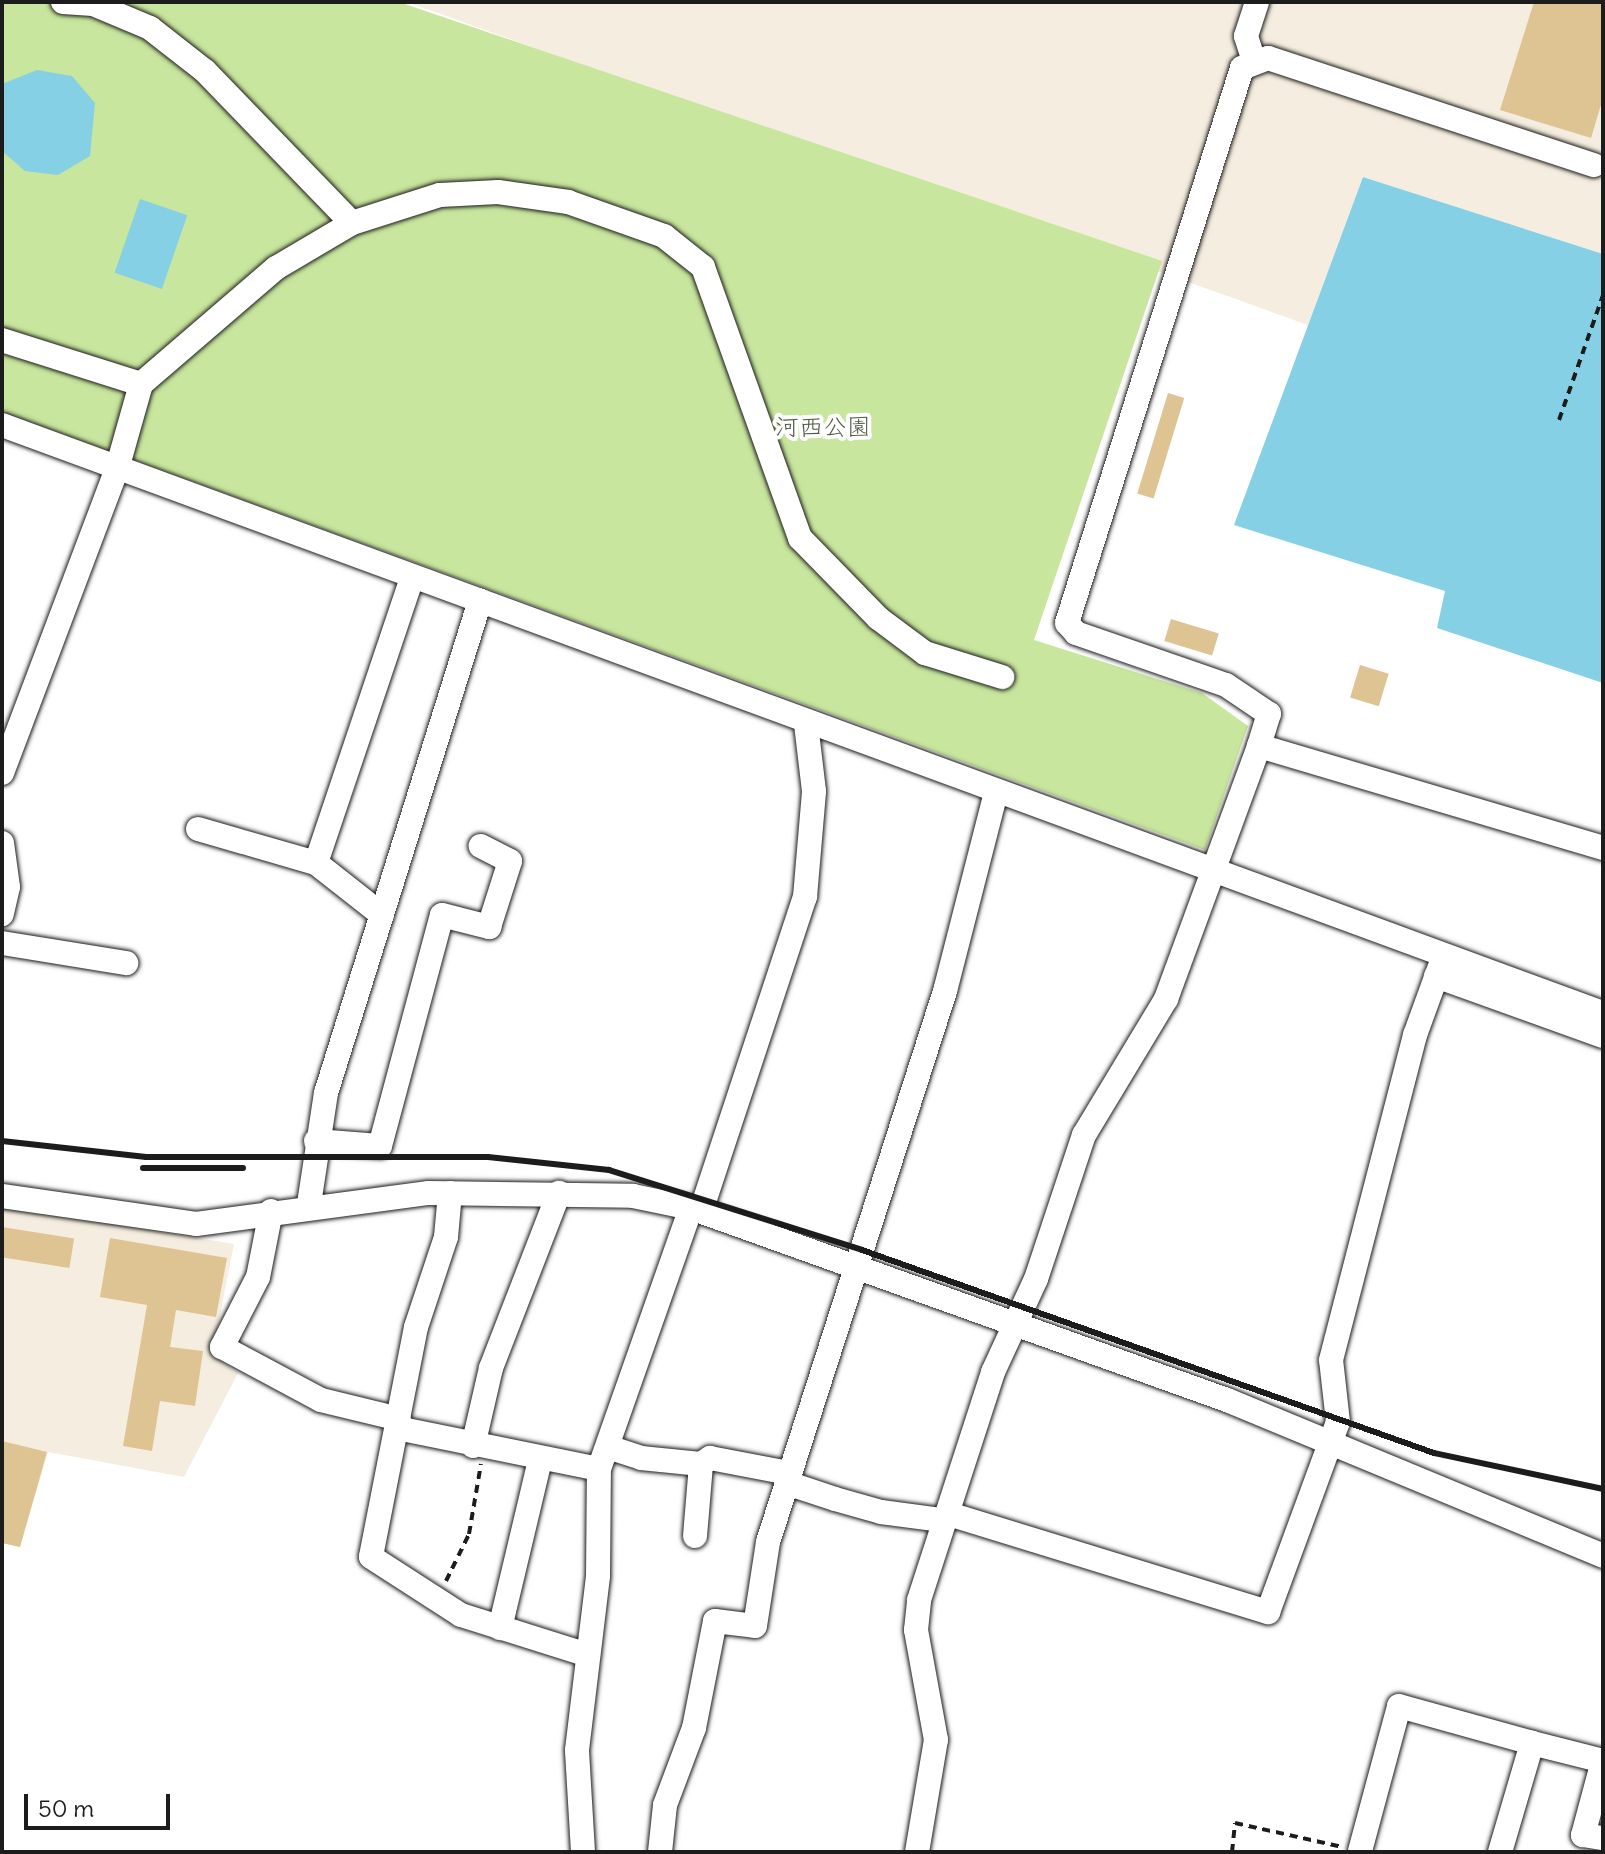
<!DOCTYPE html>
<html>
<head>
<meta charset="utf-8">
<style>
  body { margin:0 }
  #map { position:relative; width:1605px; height:1854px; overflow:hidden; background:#fff; font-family:Delius,"Klee One",sans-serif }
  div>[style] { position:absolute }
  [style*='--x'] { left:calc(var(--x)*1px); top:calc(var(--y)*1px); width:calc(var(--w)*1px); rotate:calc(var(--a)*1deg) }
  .built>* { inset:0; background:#f5eddf }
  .green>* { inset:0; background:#c8e69d }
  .water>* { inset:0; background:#85d0e5; transform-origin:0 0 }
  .building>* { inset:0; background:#dec393; transform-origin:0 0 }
  .path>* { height:4px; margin-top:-2px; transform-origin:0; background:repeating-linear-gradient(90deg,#1c1c1c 0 8px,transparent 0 14px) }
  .roads { filter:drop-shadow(0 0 2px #1c1c1c) drop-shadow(0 0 2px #1c1c1c) }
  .minor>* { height:24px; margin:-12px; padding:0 12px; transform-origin:12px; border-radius:12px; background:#fff }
  .rail>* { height:6px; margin:-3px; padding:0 3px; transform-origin:3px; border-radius:3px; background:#1c1c1c }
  span { translate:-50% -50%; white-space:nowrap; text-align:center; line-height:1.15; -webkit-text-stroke:8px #fff; paint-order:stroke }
  .park-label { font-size:24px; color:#505943 }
  .frame { position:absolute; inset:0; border:4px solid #1c1c1c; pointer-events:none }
  .scale { position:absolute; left:24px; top:1794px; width:146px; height:36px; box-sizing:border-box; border:4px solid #1c1c1c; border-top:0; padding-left:10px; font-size:24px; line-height:28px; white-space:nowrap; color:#1c1c1c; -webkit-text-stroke:6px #fff; paint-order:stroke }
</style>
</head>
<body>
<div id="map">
  <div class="built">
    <i style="clip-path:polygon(407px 2px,1603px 2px,1603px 254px,1363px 177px,1308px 325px)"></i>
    <i style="clip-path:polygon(2px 1206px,234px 1244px,212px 1356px,238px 1373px,184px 1477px,48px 1452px,20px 1547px,2px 1543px)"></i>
  </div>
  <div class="green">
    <i style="clip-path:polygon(2px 2px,399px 2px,1162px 261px,1034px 640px,1202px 693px,1248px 726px,1205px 850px,2px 412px)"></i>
  </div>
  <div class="water">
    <i style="clip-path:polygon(37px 70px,72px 76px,95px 103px,90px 156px,58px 175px,25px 171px,2px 151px,2px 84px)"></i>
    <i style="clip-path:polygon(1363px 177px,1603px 254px,1603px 683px,1437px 628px,1445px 591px,1234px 525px)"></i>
    <i style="left:140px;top:199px;width:50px;height:78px;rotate:19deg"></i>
  </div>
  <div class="building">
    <i style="clip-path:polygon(1534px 2px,1603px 2px,1603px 98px,1591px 138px,1500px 110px)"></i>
    <i style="left:1168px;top:393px;width:17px;height:105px;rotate:17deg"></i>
    <i style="left:1171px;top:619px;width:50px;height:23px;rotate:17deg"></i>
    <i style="left:1360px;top:665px;width:30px;height:34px;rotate:17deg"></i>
    <i style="left:2px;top:1227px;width:73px;height:30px;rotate:9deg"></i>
    <i style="clip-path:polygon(110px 1238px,227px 1258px,216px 1317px,176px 1310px,170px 1347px,203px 1351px,195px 1406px,160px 1401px,152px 1451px,123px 1446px,147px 1305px,100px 1297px)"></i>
    <i style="clip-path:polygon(2px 1441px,47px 1452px,20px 1547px,2px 1543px)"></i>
  </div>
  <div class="path">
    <i style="--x:1559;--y:420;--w:133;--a:-70.6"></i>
    <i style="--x:446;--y:1581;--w:52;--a:-63.9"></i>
    <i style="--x:469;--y:1534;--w:71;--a:-80.3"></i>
    <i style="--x:1232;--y:1852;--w:29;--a:-84"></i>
    <i style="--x:1235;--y:1823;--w:110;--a:12.6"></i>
  </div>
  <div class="roads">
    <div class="minor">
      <i style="--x:63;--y:2;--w:30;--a:4"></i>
      <i style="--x:93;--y:4;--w:62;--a:22.8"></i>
      <i style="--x:150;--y:28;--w:70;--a:38"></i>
      <i style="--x:205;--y:71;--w:211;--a:46"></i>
      <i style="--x:1253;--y:58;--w:23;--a:-108"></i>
      <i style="--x:1246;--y:36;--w:36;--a:-72"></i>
      <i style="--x:2;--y:340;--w:146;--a:17.6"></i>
      <i style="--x:2;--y:425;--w:1706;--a:20.17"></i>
      <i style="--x:1259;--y:746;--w:34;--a:-73"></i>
      <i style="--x:1269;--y:714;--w:52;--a:-146"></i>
      <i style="--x:1226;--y:685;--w:159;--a:-160.9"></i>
      <i style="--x:1076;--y:633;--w:13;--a:-132"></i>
      <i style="--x:1067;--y:623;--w:582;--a:-72.5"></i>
      <i style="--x:1242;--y:68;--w:28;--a:-21"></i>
      <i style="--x:1268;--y:58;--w:343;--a:18.2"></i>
      <i style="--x:2;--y:773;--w:325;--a:-69.3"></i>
      <i style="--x:117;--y:469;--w:88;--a:-74.2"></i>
      <i style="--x:141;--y:384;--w:178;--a:-40.7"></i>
      <i style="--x:276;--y:268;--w:88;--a:-30.6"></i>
      <i style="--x:352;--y:223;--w:92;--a:-17.7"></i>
      <i style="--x:440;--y:195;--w:58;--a:-3"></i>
      <i style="--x:498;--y:192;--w:71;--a:8.1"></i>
      <i style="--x:568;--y:202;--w:102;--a:19.5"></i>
      <i style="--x:664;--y:236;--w:50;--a:38.5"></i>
      <i style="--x:703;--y:267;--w:288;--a:70.3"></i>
      <i style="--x:800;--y:538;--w:112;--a:45.7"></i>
      <i style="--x:878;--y:618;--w:59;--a:36.7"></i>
      <i style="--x:925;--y:653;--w:81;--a:17.3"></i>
      <i style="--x:198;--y:829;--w:123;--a:16.1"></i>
      <i style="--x:316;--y:863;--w:84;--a:38.2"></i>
      <i style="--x:2;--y:843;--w:44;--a:82.2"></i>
      <i style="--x:8;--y:887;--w:28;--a:103"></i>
      <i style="--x:316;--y:863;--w:302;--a:-71.4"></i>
      <i style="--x:2;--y:943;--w:126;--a:9.2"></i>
      <i style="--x:1436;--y:976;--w:177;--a:19.8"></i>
      <i style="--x:316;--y:1141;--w:64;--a:4.5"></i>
      <i style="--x:380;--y:1146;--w:239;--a:-75"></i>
      <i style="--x:442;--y:915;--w:49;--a:14.3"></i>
      <i style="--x:489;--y:927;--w:69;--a:-72.3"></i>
      <i style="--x:510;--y:861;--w:33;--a:-153"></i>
      <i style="--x:450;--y:1193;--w:44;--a:95.2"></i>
      <i style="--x:446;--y:1237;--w:95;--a:108.4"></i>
      <i style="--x:416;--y:1327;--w:234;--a:101.1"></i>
      <i style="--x:371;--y:1557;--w:107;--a:32.8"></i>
      <i style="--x:461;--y:1615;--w:133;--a:17.5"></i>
      <i style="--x:2;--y:1196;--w:196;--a:8.2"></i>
      <i style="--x:196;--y:1224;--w:235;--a:-7.6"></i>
      <i style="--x:429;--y:1193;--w:204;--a:0.8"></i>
      <i style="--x:633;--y:1196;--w:59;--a:11.7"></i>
      <i style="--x:691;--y:1208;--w:569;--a:19.71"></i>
      <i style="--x:1227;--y:1400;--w:407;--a:22.5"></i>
      <i style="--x:309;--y:1204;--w:112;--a:-81.3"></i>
      <i style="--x:326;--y:1093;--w:516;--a:-72.62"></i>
      <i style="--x:271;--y:1211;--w:67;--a:101.1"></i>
      <i style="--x:258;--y:1277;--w:79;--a:117.2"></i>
      <i style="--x:222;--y:1347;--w:112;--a:28.2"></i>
      <i style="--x:321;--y:1400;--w:80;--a:13.7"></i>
      <i style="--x:701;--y:1211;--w:331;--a:-71.7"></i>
      <i style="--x:805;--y:897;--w:106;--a:-85.1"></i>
      <i style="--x:814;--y:791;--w:67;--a:-96.8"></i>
      <i style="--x:397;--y:1428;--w:206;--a:11.5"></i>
      <i style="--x:473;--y:1446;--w:80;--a:-77"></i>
      <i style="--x:491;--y:1368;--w:188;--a:-68.8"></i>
      <i style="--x:608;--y:1447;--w:35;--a:18"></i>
      <i style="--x:641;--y:1458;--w:60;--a:5.7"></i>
      <i style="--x:701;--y:1464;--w:11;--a:-34"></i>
      <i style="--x:710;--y:1458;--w:80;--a:10.8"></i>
      <i style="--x:789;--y:1473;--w:13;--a:72"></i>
      <i style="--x:793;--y:1485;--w:44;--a:18.4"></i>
      <i style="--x:835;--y:1499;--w:48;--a:15.8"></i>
      <i style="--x:881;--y:1512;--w:62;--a:7.5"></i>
      <i style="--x:942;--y:1520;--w:9;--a:-41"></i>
      <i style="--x:949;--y:1514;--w:334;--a:17.1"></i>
      <i style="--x:1268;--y:1612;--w:202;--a:-69.8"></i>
      <i style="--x:1338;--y:1422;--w:62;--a:-96.4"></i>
      <i style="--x:1331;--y:1360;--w:336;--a:-75.5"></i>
      <i style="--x:1415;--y:1035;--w:82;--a:-70"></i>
      <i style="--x:695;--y:1536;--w:72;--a:-85.2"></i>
      <i style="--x:500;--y:1628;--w:173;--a:-76.6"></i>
      <i style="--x:1603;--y:1761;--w:77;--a:105.1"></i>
      <i style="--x:1583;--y:1835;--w:20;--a:9"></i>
      <i style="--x:1360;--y:1851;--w:150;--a:-74.9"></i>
      <i style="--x:1399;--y:1706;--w:138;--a:15.5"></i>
      <i style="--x:583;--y:1852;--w:102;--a:-93.4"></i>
      <i style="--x:577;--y:1750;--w:175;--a:-83.1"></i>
      <i style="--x:598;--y:1576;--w:107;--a:-89.5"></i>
      <i style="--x:599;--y:1469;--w:277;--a:-70.6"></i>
      <i style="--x:660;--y:1852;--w:47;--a:-83.9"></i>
      <i style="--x:665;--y:1805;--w:82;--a:-69.4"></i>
      <i style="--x:694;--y:1728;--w:109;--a:-78.9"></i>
      <i style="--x:715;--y:1621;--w:40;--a:7.1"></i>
      <i style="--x:755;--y:1626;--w:85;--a:-81.2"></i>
      <i style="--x:768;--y:1542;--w:579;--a:-72.19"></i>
      <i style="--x:945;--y:991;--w:204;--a:-75.6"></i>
      <i style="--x:917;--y:1852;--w:114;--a:-80.4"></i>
      <i style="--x:936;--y:1740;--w:112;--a:-100.3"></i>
      <i style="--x:916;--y:1630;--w:30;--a:-84"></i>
      <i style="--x:919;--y:1600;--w:240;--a:-72"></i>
      <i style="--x:993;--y:1372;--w:102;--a:-65.2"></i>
      <i style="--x:1036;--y:1279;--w:152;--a:-71.6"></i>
      <i style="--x:1084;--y:1135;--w:159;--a:-58.9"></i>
      <i style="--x:1166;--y:999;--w:270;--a:-69.8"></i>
      <i style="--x:1259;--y:746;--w:359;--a:16.5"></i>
      <i style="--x:1500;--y:1852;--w:114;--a:-73.6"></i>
      <i style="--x:1532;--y:1743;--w:73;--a:14.2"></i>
    </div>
  </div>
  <div class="rail">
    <i style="--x:2;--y:1141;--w:145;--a:6.3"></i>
    <i style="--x:146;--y:1157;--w:342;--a:0"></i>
    <i style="--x:488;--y:1157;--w:122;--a:6.1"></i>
    <i style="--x:609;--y:1170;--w:265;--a:17.5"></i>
    <i style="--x:862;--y:1250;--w:607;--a:19.54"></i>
    <i style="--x:1434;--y:1453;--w:173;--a:12"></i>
    <i style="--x:143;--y:1168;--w:100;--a:0"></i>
  </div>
  <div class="park-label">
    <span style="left:823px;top:427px">河西公園</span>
  </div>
  <div class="frame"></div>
  <div class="scale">50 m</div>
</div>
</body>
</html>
